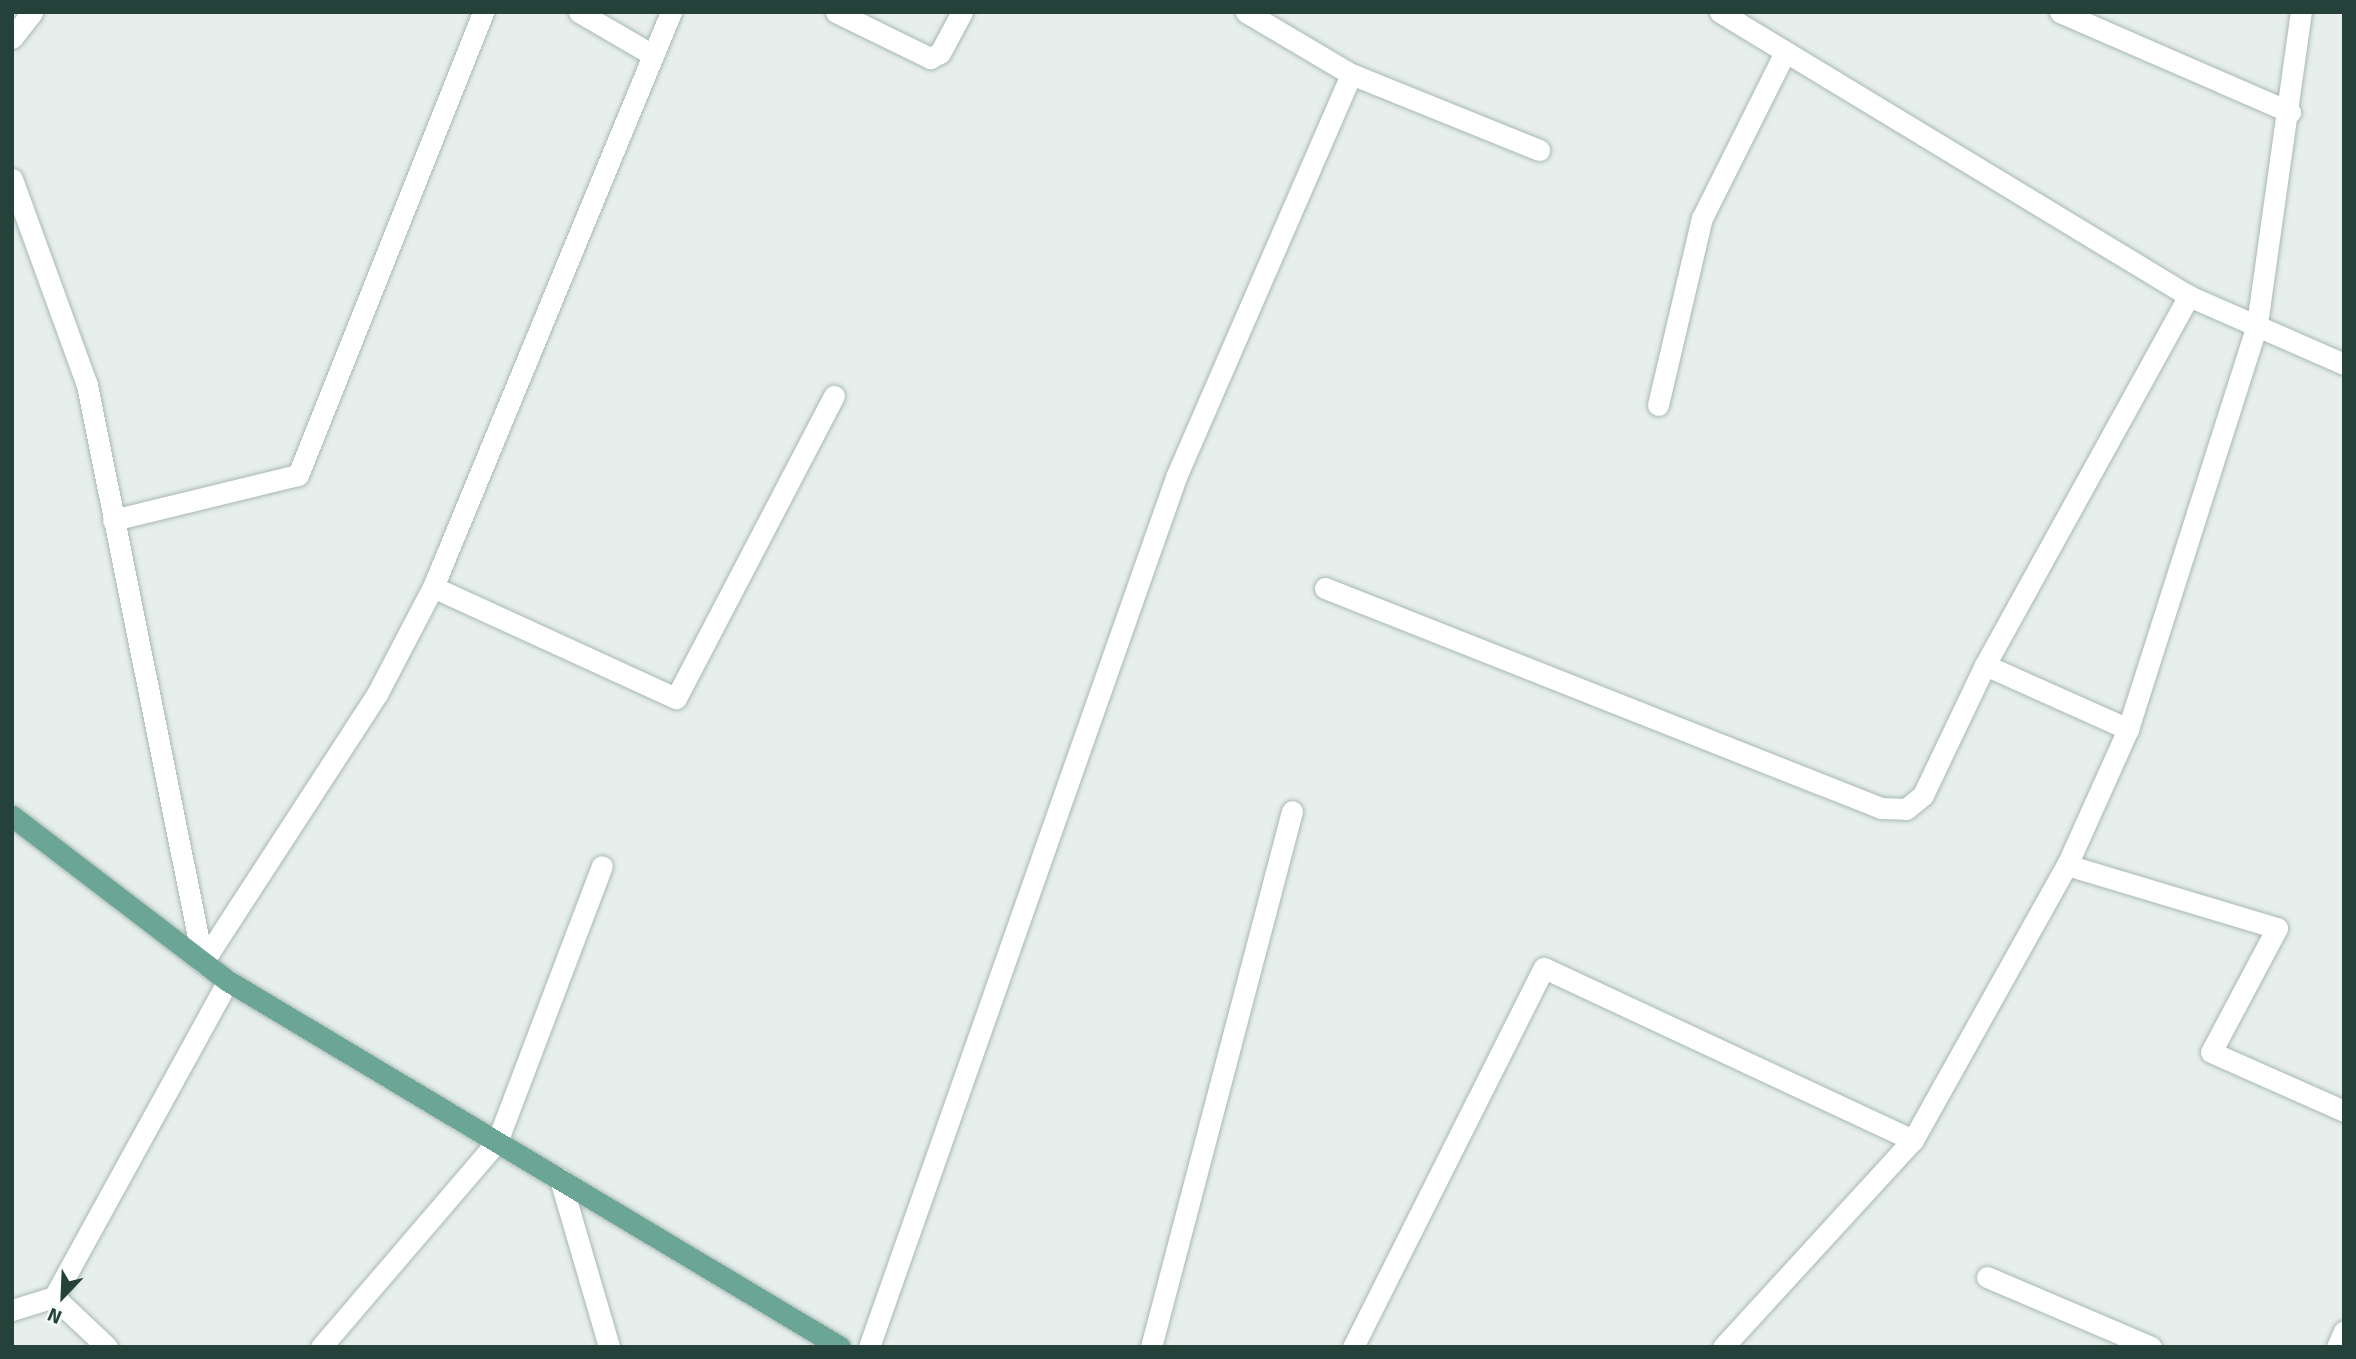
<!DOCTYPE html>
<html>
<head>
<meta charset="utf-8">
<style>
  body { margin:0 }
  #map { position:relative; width:2356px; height:1359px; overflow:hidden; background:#e6efeb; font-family:Signika,sans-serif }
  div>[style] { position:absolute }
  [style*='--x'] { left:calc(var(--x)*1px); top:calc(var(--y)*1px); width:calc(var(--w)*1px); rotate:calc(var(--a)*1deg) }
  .roads { filter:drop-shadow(0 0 2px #a8b8b2) drop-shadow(0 0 2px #a8b8b2) }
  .minor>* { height:21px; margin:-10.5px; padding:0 10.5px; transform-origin:10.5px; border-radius:10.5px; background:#fff }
  .tertiary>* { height:21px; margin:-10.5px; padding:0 10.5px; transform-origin:10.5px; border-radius:10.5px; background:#fff }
  .primary>* { height:21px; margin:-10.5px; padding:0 10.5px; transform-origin:10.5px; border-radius:10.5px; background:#6aa596 }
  span { translate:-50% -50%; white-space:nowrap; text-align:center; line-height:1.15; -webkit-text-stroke:7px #f7fbf9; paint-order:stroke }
  .frame { position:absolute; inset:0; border:14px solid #24423a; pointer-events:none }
  .north { position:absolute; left:28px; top:1261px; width:70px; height:70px; -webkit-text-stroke:5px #f7fbf9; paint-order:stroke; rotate:203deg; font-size:19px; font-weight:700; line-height:28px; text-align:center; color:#24423a }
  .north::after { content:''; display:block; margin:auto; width:24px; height:32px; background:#24423a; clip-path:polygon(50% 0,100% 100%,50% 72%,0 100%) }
</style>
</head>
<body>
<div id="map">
  <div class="roads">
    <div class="minor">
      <i style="--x:579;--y:12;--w:86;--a:30.2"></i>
      <i style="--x:836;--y:12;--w:105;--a:26.1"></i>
      <i style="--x:930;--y:58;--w:11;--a:-27"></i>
      <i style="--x:940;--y:53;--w:47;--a:-61.8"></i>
      <i style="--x:1246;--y:12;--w:122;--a:30.6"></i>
      <i style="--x:1351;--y:74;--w:203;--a:22"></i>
      <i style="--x:1720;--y:12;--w:548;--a:31.2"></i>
      <i style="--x:2189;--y:296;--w:169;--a:23.7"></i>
      <i style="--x:2060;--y:12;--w:251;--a:23.5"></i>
      <i style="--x:12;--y:38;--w:33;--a:-52"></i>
      <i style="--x:1658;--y:405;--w:192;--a:-76.8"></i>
      <i style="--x:1702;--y:218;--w:186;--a:-63.4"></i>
      <i style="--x:113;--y:520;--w:190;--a:-13.7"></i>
      <i style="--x:298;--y:475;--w:499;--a:-68.2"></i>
      <i style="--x:433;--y:587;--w:267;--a:24.6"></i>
      <i style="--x:676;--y:698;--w:341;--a:-62.4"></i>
      <i style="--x:1325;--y:588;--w:598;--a:21.59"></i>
      <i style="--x:1881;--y:808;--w:25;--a:2"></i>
      <i style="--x:1906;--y:809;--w:22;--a:-39"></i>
      <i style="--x:1923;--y:795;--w:144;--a:-64.5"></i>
      <i style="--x:1985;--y:665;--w:157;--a:24.1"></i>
      <i style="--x:1985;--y:665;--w:422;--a:-61.1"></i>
      <i style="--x:2067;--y:865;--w:219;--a:16.7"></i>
      <i style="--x:2277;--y:928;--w:140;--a:118"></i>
      <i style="--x:2211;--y:1052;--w:145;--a:23.9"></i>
      <i style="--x:203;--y:962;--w:320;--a:-57"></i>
      <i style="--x:377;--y:694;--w:121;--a:-62.4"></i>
      <i style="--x:433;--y:587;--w:622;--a:-67.51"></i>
      <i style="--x:560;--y:1179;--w:175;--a:73.7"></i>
      <i style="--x:1987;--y:1277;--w:178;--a:23.1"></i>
      <i style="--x:54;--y:1297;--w:361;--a:-61.2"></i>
      <i style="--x:12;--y:1310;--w:44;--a:-17.2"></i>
      <i style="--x:54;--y:1297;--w:73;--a:43.3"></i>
      <i style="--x:321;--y:1347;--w:270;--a:-49.4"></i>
      <i style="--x:497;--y:1142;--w:295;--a:-69.2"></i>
      <i style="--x:869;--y:1347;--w:923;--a:-70.56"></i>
      <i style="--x:1176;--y:477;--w:439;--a:-66.5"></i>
      <i style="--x:1151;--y:1347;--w:554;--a:-75.26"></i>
      <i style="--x:1353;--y:1347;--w:424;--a:-63.3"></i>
      <i style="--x:1544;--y:968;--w:407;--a:25"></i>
      <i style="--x:1723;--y:1347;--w:281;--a:-47.5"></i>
      <i style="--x:1913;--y:1140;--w:315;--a:-60.8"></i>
      <i style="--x:2067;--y:865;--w:149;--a:-65.8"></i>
      <i style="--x:2128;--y:729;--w:425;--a:-72.3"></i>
      <i style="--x:2257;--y:324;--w:315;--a:-82"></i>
    </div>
    <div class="tertiary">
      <i style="--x:12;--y:179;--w:219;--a:70"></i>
      <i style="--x:87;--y:385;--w:589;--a:78.63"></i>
      <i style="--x:2337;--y:1347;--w:17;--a:-66"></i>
    </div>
    <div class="primary">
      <i style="--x:12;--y:816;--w:272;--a:37.4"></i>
      <i style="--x:228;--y:981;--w:713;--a:30.88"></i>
    </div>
  </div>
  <div class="frame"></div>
  <div class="north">N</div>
</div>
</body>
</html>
